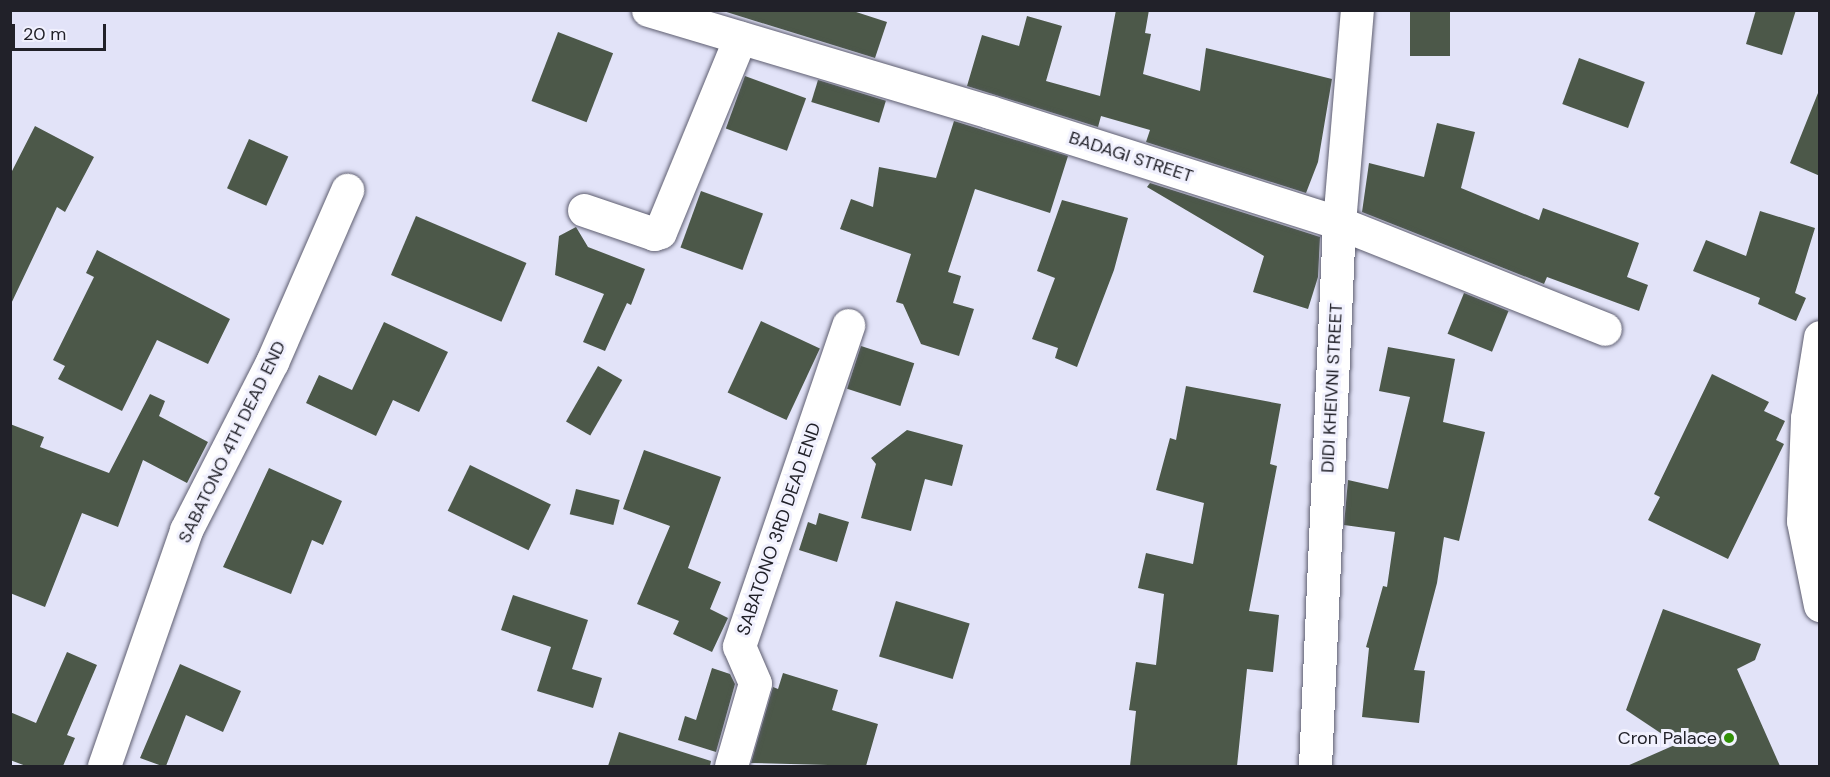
<!DOCTYPE html>
<html>
<head>
<meta charset="utf-8">
<style>
  body { margin:0 }
  #map { position:relative; width:1830px; height:777px; overflow:hidden; background:#e2e3f8; font-family:"DM Sans",sans-serif }
  div>[style] { position:absolute }
  [style*='--x'] { left:calc(var(--x)*1px); top:calc(var(--y)*1px); width:calc(var(--w)*1px); rotate:calc(var(--a)*1deg) }
  .building>* { inset:0; background:#4c5849; transform-origin:0 0 }
  .roads { filter:drop-shadow(0 0 2px #5e5e70) drop-shadow(0 0 2px #5e5e70) }
  .minor>* { height:33px; margin:-16.5px; padding:0 16.5px; transform-origin:16.5px; border-radius:16.5px; background:#fff }
  .dots>* { width:16px; height:16px; translate:-50% -50%; box-sizing:border-box; border:3px solid #f1f1fe; border-radius:50% }
  span { translate:-50% -50%; white-space:nowrap; text-align:center; line-height:1.15; -webkit-text-stroke:6px #f1f1fe; paint-order:stroke }
  .street-label { font-size:18px; color:#212129 }
  .poi-label { font-size:18px; color:#212129 }
  .right { translate:-100% -50%; text-align:right }
  .frame { position:absolute; inset:0; border:12px solid #212129; pointer-events:none }
  .scale { position:absolute; left:12px; top:24px; width:94px; height:27px; box-sizing:border-box; border:3px solid #212129; border-top:0; padding-left:8px; font-size:18px; line-height:21px; white-space:nowrap; color:#212129; -webkit-text-stroke:4px #f1f1fe; paint-order:stroke }
</style>
</head>
<body>
<div id="map">
  <div class="building">
    <i style="clip-path:polygon(720px 10px,850px 10px,887px 22px,875px 58px)"></i>
    <i style="clip-path:polygon(1116px 10px,1149px 10px,1145px 33px,1151px 34px,1143px 74px,1200px 91px,1206px 48px,1332px 79px,1318px 162px,1306px 193px,1146px 142px,1150px 130px,1101px 116px,1098px 127px,967px 86px,982px 35px,1019px 46px,1027px 16px,1062px 26px,1046px 81px,1100px 96px)"></i>
    <i style="left:1410px;top:10px;width:40px;height:46px"></i>
    <i style="clip-path:polygon(1756px 10px,1796px 10px,1782px 55px,1746px 44px)"></i>
    <i style="left:558px;top:32px;width:59px;height:74px;rotate:21deg"></i>
    <i style="left:1579px;top:58px;width:70px;height:49px;rotate:20deg"></i>
    <i style="left:745px;top:76px;width:65px;height:56px;rotate:20deg"></i>
    <i style="left:818px;top:80px;width:71px;height:23px;rotate:17deg"></i>
    <i style="clip-path:polygon(1818px 93px,1820px 93px,1820px 176px,1790px 163px)"></i>
    <i style="clip-path:polygon(954px 121px,1068px 156px,1050px 213px,975px 189px,948px 272px,961px 276px,953px 303px,974px 309px,959px 356px,921px 344px,903px 304px,896px 302px,911px 254px,840px 229px,851px 199px,873px 207px,879px 167px,936px 178px)"></i>
    <i style="clip-path:polygon(1437px 123px,1475px 132px,1461px 188px,1539px 220px,1543px 208px,1639px 243px,1627px 277px,1648px 285px,1639px 311px,1547px 277px,1544px 284px,1362px 212px,1369px 163px,1424px 177px)"></i>
    <i style="clip-path:polygon(35px 126px,94px 157px,65px 212px,57px 207px,10px 306px,11px 173px)"></i>
    <i style="left:249px;top:139px;width:43px;height:54px;rotate:24deg"></i>
    <i style="clip-path:polygon(1150px 183px,1320px 237px,1318px 277px,1308px 309px,1253px 292px,1264px 256px,1147px 187px)"></i>
    <i style="left:701px;top:191px;width:66px;height:60px;rotate:20deg"></i>
    <i style="clip-path:polygon(1062px 200px,1128px 218px,1114px 270px,1077px 367px,1055px 358px,1058px 348px,1032px 339px,1055px 278px,1037px 271px)"></i>
    <i style="clip-path:polygon(1760px 211px,1815px 228px,1795px 293px,1806px 298px,1796px 321px,1758px 304px,1760px 298px,1693px 271px,1706px 240px,1746px 256px)"></i>
    <i style="left:416px;top:216px;width:120px;height:64px;rotate:23deg"></i>
    <i style="clip-path:polygon(576px 227px,588px 247px,645px 269px,631px 305px,627px 303px,605px 351px,583px 342px,604px 294px,555px 275px,559px 236px)"></i>
    <i style="clip-path:polygon(97px 250px,230px 319px,208px 364px,157px 340px,122px 411px,58px 379px,65px 366px,53px 360px,94px 277px,86px 273px)"></i>
    <i style="left:1464px;top:293px;width:48px;height:44px;rotate:22deg"></i>
    <i style="left:761px;top:321px;width:65px;height:79px;rotate:25deg"></i>
    <i style="clip-path:polygon(384px 322px,448px 352px,419px 412px,393px 400px,376px 436px,306px 403px,319px 375px,352px 390px)"></i>
    <i style="left:861px;top:346px;width:56px;height:45px;rotate:18deg"></i>
    <i style="clip-path:polygon(1388px 347px,1455px 359px,1443px 422px,1485px 432px,1459px 541px,1444px 537px,1437px 583px,1414px 670px,1425px 671px,1419px 723px,1362px 717px,1369px 648px,1366px 647px,1383px 586px,1387px 587px,1395px 532px,1344px 525px,1348px 480px,1388px 489px,1410px 397px,1379px 391px)"></i>
    <i style="left:598px;top:366px;width:28px;height:64px;rotate:30deg"></i>
    <i style="clip-path:polygon(1712px 374px,1769px 402px,1764px 411px,1785px 421px,1776px 440px,1784px 444px,1728px 559px,1648px 520px,1660px 497px,1654px 494px)"></i>
    <i style="clip-path:polygon(1186px 386px,1281px 404px,1270px 464px,1277px 466px,1249px 611px,1279px 615px,1273px 672px,1247px 669px,1237px 766px,1130px 766px,1136px 711px,1129px 710px,1136px 662px,1156px 665px,1164px 594px,1138px 588px,1146px 553px,1193px 564px,1204px 503px,1156px 490px,1170px 438px,1176px 440px)"></i>
    <i style="clip-path:polygon(150px 394px,165px 401px,159px 416px,208px 442px,187px 483px,143px 460px,118px 527px,82px 513px,45px 607px,10px 593px,10px 424px,44px 437px,40px 447px,109px 473px)"></i>
    <i style="clip-path:polygon(907px 430px,963px 445px,952px 486px,925px 479px,911px 531px,861px 518px,876px 464px,871px 458px)"></i>
    <i style="clip-path:polygon(644px 450px,721px 477px,688px 568px,721px 582px,710px 609px,728px 618px,712px 652px,673px 634px,679px 621px,637px 604px,670px 526px,623px 509px)"></i>
    <i style="left:470px;top:465px;width:90px;height:51px;rotate:26deg"></i>
    <i style="clip-path:polygon(269px 468px,342px 501px,323px 545px,312px 540px,291px 594px,223px 567px)"></i>
    <i style="left:576px;top:489px;width:45px;height:26px;rotate:14deg"></i>
    <i style="clip-path:polygon(819px 513px,849px 522px,837px 562px,799px 550px,808px 522px,816px 525px)"></i>
    <i style="clip-path:polygon(513px 595px,588px 620px,572px 669px,602px 678px,593px 708px,537px 691px,551px 647px,501px 630px)"></i>
    <i style="left:896px;top:601px;width:77px;height:58px;rotate:17deg"></i>
    <i style="clip-path:polygon(1663px 609px,1761px 644px,1755px 660px,1737px 669px,1780px 766px,1627px 766px,1677px 744px,1626px 710px)"></i>
    <i style="clip-path:polygon(67px 652px,97px 665px,67px 735px,75px 738px,63px 766px,26px 766px,10px 760px,10px 712px,36px 723px)"></i>
    <i style="clip-path:polygon(180px 664px,241px 691px,223px 732px,186px 715px,166px 766px,162px 766px,140px 758px)"></i>
    <i style="clip-path:polygon(712px 668px,730px 674px,735px 684px,716px 752px,678px 740px,685px 716px,696px 720px)"></i>
    <i style="clip-path:polygon(783px 673px,838px 690px,832px 710px,878px 724px,866px 766px,751px 763px,773px 687px,778px 689px)"></i>
    <i style="clip-path:polygon(619px 732px,711px 761px,710px 766px,608px 766px)"></i>
  </div>
  <div class="roads">
    <div class="minor">
      <i style="--x:648;--y:10;--w:357;--a:16.6"></i>
      <i style="--x:990;--y:112;--w:366;--a:17.6"></i>
      <i style="--x:1339;--y:223;--w:286;--a:21.7"></i>
      <i style="--x:584;--y:210;--w:74;--a:18.9"></i>
      <i style="--x:654;--y:234;--w:6;--a:-18"></i>
      <i style="--x:660;--y:232;--w:210;--a:-67.6"></i>
      <i style="--x:1820;--y:337;--w:82;--a:99.1"></i>
      <i style="--x:1807;--y:418;--w:103;--a:92.2"></i>
      <i style="--x:1803;--y:521;--w:86;--a:78.6"></i>
      <i style="--x:104;--y:766;--w:250;--a:-70.8"></i>
      <i style="--x:186;--y:530;--w:189;--a:-62.9"></i>
      <i style="--x:272;--y:362;--w:188;--a:-66.4"></i>
      <i style="--x:731;--y:766;--w:86;--a:-73.9"></i>
      <i style="--x:755;--y:683;--w:40;--a:-113.4"></i>
      <i style="--x:739;--y:646;--w:339;--a:-71.2"></i>
      <i style="--x:1315;--y:766;--w:544;--a:-87.47"></i>
      <i style="--x:1339;--y:223;--w:214;--a:-85.2"></i>
    </div>
  </div>
  <div class="dots">
    <i style="left:1729px;top:738px;background:#329007"></i>
  </div>
  <div class="street-label">
    <span style="left:1131px;top:157px;rotate:18deg">BADAGI STREET</span>
    <span style="left:1332px;top:388px;rotate:-87deg">DIDI KHEIVNI STREET</span>
    <span style="left:232px;top:442px;rotate:-64deg">SABATONO 4TH DEAD END</span>
    <span style="left:779px;top:529px;rotate:-71deg">SABATONO 3RD DEAD END</span>
  </div>
  <div class="poi-label">
    <span class="right" style="left:1717px;top:738px">Cron Palace</span>
  </div>
  <div class="frame"></div>
  <div class="scale">20 m</div>
</div>
</body>
</html>
